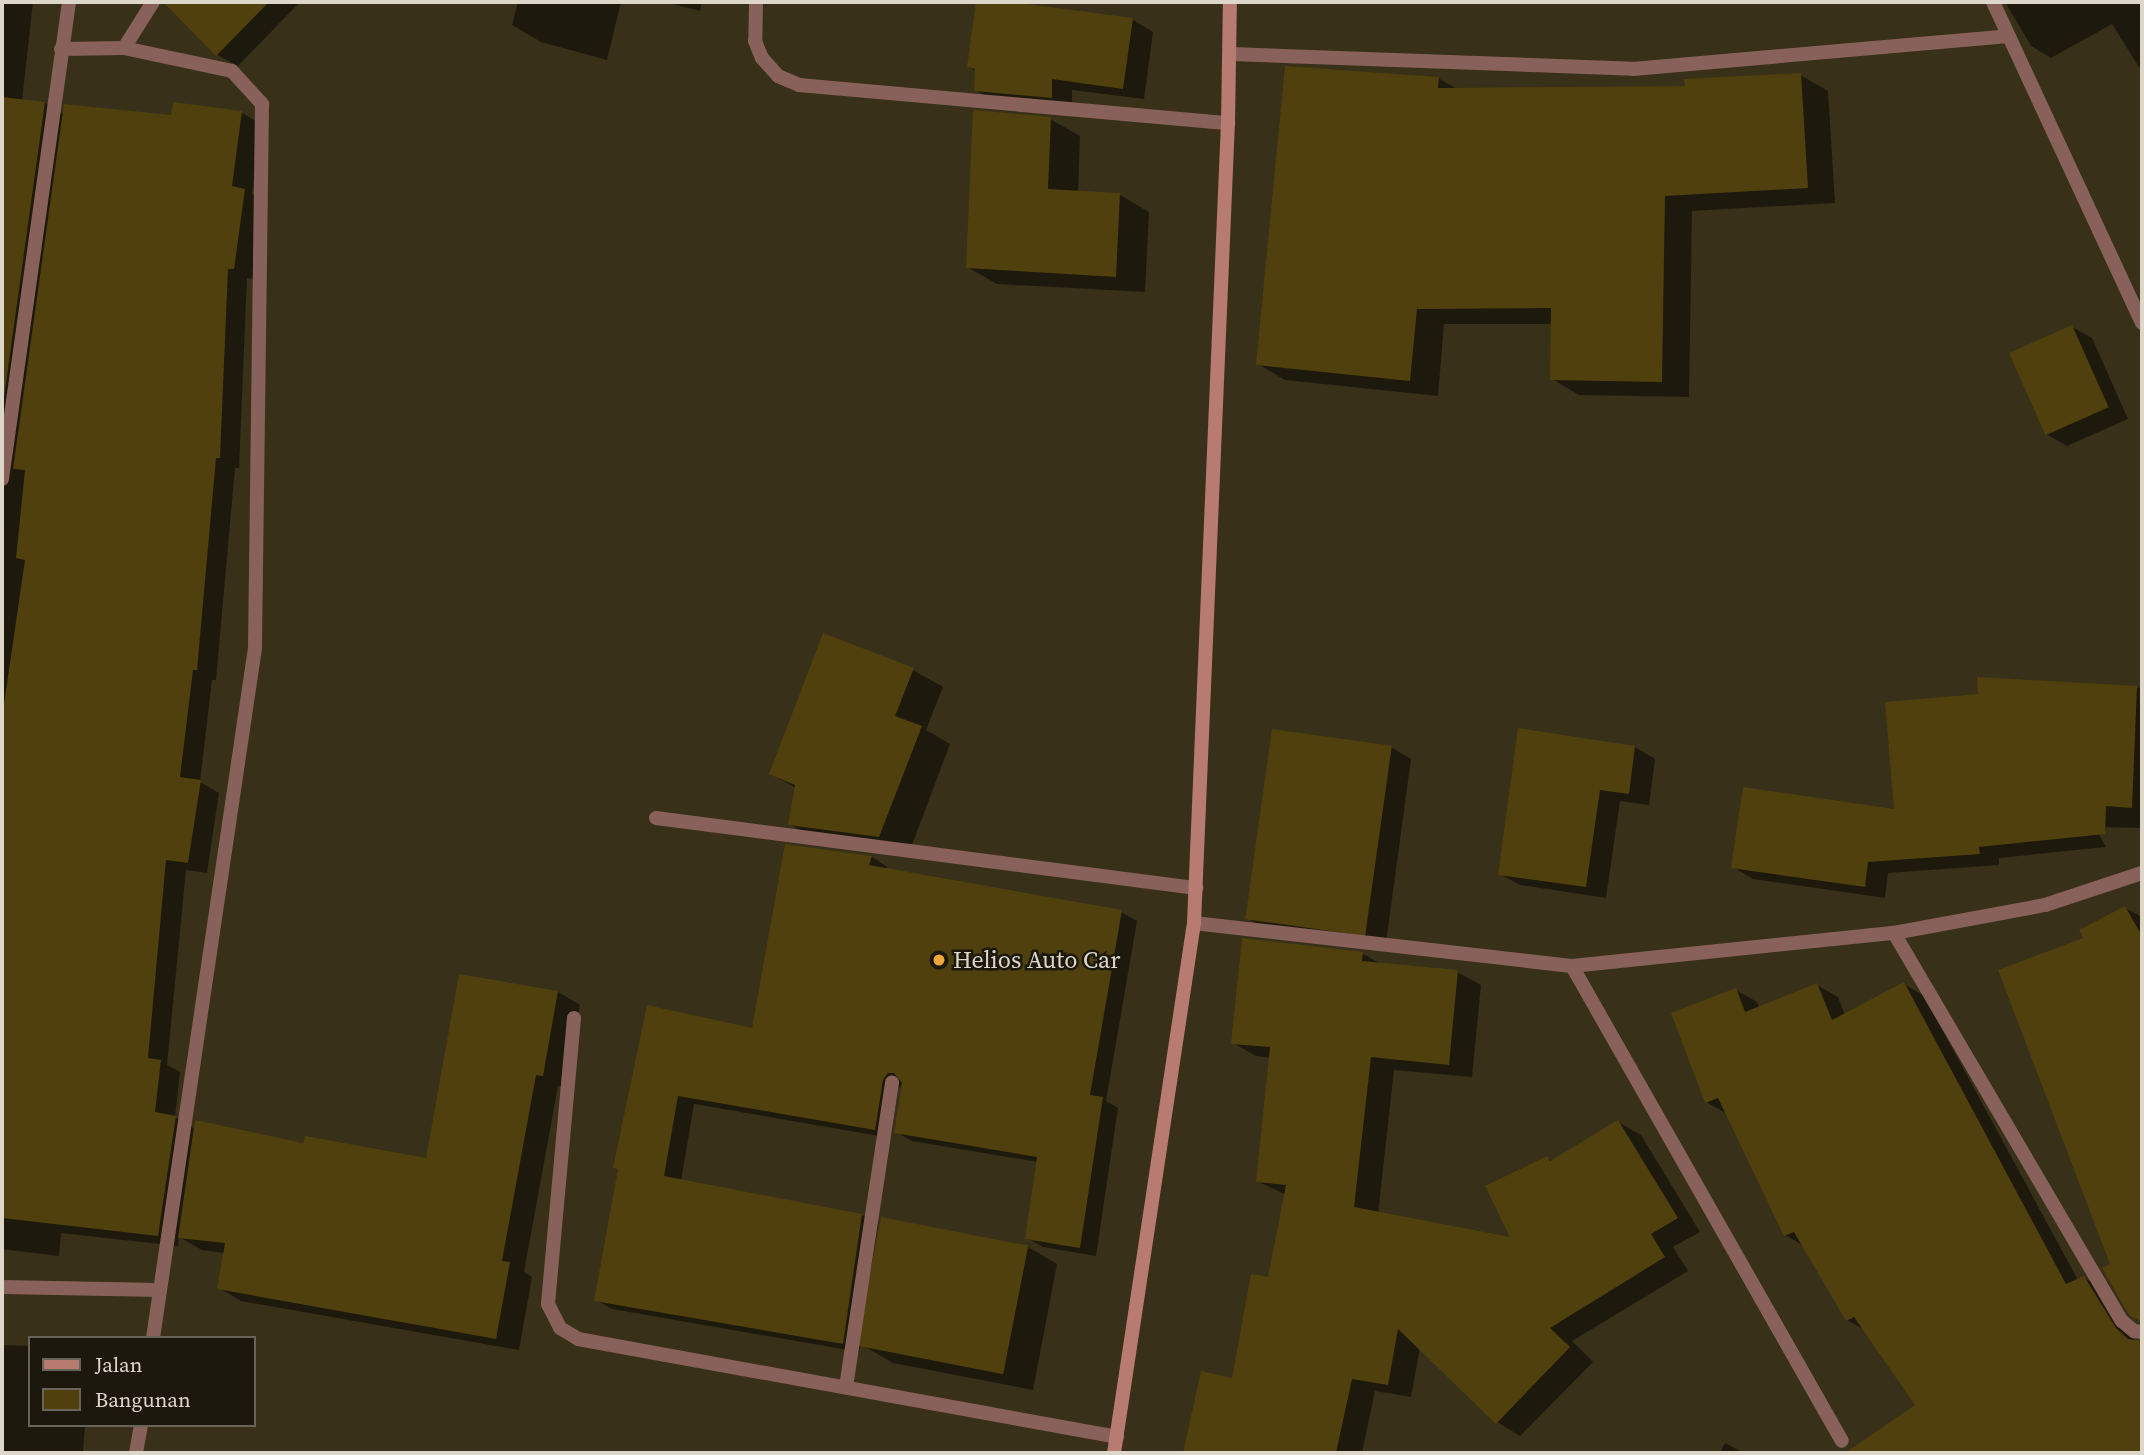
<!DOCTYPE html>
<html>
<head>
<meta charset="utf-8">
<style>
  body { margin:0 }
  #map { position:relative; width:2144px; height:1455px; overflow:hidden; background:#383018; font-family:"Source Serif 4",serif }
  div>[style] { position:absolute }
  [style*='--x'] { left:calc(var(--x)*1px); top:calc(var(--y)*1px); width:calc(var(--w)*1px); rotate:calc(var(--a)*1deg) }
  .shadow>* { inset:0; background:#0007 }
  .building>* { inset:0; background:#4f400d; transform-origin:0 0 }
  .lane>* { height:14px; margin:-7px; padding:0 7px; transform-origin:7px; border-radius:7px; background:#88615a }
  .street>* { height:14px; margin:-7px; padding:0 7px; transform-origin:7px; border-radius:7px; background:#88615a }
  .secondary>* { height:14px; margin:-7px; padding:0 7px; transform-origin:7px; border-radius:7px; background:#b87b71 }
  .dots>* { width:19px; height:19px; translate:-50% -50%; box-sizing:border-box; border:4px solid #1c180e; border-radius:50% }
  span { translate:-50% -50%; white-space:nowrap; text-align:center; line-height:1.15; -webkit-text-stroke:5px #1c180e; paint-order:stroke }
  .poi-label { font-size:24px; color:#dcd7c9 }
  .left { translate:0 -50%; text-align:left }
  .frame { position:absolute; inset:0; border:4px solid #dcd7c9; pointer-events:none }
  .legend { position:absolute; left:28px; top:1336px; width:228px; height:91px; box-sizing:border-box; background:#1c180e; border:2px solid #696459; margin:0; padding:9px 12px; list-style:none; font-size:21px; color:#dcd7c9 }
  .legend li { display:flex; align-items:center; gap:14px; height:35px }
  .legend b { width:35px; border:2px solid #696459 }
</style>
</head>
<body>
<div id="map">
  <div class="shadow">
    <i style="clip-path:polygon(2px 2px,33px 2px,22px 101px,45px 103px,65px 115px,173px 117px,242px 113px,261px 124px,252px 194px,264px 202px,253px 279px,247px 278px,239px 468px,235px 468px,216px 680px,212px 680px,200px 782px,219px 793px,207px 873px,186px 870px,167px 1065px,180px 1072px,175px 1117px,195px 1129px,428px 1160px,558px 992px,580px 1005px,565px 1087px,558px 1086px,524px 1272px,532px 1277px,519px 1350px,241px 1301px,219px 1288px,225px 1253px,202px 1250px,179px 1237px,178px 1246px,61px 1233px,59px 1256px,2px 1249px)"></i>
    <i style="clip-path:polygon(175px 2px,300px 2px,238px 66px,217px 55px,169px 8px)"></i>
    <i style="clip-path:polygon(518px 2px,621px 2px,607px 60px,541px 42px,512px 25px)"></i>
    <i style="clip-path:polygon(665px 2px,702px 2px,700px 11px)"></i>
    <i style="clip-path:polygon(978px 2px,1000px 2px,1133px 20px,1153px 32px,1144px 99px,1072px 90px,1072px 108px,996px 102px,975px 90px,976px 71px,969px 67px)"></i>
    <i style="clip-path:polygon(2005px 2px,2142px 2px,2142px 72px,2112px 24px,2051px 58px,2031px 46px)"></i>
    <i style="clip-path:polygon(1800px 75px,1828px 91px,1835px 203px,1692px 211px,1689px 397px,1579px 395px,1552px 379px,1552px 324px,1444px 324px,1438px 396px,1285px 380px,1258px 364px,1438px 78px,1457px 89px,1687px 88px)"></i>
    <i style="clip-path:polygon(1050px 119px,1080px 136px,1078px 193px,1120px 195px,1149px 212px,1145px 292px,997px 284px,967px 267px)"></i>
    <i style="clip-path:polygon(2072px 327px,2092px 338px,2128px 419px,2067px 446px,2046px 434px)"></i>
    <i style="clip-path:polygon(824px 636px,913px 670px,943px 687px,926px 730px,950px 744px,909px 853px,819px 842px,790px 824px,796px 788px,771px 774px)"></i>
    <i style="clip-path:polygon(1979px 679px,2142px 688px,2142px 828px,2095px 827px,2106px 847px,1999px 858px,1999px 865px,1888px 873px,1885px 898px,1753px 879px,1733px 867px,1896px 811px,1980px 696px)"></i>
    <i style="clip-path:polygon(1520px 730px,1635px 747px,1655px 759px,1649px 805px,1620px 801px,1606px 898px,1520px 885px,1500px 874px)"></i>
    <i style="clip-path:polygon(1391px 747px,1411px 759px,1386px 943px,1267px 930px,1247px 918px)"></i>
    <i style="clip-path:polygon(786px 846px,872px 857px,887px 867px,886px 869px,1121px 912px,1137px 921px,1106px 1101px,1118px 1108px,1096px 1256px,1043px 1247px,1027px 1238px,1038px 1162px,912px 1141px,896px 1132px,903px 1083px,898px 1089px,891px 1138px,694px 1104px,681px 1181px,862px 1215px,878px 1224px,859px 1352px,612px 1309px,596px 1300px,648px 1007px,753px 1030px)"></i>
    <i style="clip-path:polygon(2125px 908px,2142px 917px,2142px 1321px,2131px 1313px,2112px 1265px,2086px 939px)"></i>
    <i style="clip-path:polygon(1244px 940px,1363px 954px,1381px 964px,1457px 972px,1481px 985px,1472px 1077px,1394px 1070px,1378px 1214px,1513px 1240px,1547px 1158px,1553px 1161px,1618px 1122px,1641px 1135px,1700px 1232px,1673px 1247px,1688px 1271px,1572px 1341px,1593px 1362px,1520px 1436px,1497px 1422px,1420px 1348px,1411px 1397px,1375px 1391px,1362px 1453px,1184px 1453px,1203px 1373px,1233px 1380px,1269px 1279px,1286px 1195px,1257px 1181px,1271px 1058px,1256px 1056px,1233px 1043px)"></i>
    <i style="clip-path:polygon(1904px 984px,1924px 996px,2078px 1280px,2084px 1278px,2105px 1290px,2135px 1341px,2142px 1342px,2142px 1453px,1888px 1453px,1878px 1433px,1917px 1406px,1866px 1331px,1847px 1320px,1804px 1246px,1785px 1235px,1727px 1114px,1706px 1102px,1736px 990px,1757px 1002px,1759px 1008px,1817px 985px,1838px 997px,1845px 1015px)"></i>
    <i style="clip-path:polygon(883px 1219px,1028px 1247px,1057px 1264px,1033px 1390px,893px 1363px,864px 1346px)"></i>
    <i style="clip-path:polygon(2px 1345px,30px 1346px,30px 1425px,85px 1425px,83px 1453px,2px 1453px)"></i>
    <i style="clip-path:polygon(1725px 1443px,1744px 1453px,1720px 1453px)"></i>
  </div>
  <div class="building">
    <i style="clip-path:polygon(163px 2px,269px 2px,216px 56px)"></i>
    <i style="clip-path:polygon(976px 2px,1013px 2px,1133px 18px,1123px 89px,1052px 79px,1052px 98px,974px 91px,975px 69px,967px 67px)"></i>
    <i style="clip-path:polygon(1285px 66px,1439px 77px,1438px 88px,1685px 86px,1684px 79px,1801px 73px,1808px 188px,1665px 196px,1662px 382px,1550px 380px,1551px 308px,1417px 309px,1410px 381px,1256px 365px)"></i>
    <i style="clip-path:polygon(2px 97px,45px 102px,2px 412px)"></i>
    <i style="clip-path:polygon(173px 102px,242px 111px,232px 186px,245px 189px,234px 269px,228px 269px,220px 458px,216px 458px,197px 670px,193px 670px,180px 777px,201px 780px,188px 863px,166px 860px,148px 1058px,161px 1060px,155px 1112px,176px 1116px,158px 1236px,2px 1218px,2px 718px,25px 560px,16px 558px,25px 470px,13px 469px,64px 104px,171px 115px)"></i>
    <i style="clip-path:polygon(973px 110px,1051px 117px,1048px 189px,1120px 193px,1116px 277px,966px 268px)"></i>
    <i style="left:2072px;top:325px;width:90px;height:69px;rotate:66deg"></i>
    <i style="clip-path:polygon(823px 633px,914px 668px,895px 716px,922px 726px,879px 837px,788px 825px,795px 785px,769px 774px)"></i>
    <i style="clip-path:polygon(1977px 677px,2137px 686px,2132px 808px,2106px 806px,2105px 834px,1979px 847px,1980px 854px,1868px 862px,1865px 887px,1731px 868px,1743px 787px,1894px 809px,1885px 702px,1978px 694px)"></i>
    <i style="clip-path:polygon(1518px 728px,1635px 746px,1629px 794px,1600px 790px,1586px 887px,1498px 875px)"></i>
    <i style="left:1272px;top:729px;width:121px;height:192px;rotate:8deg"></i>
    <i style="clip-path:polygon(785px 844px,872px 856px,869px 865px,1122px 910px,1090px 1095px,1103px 1097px,1080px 1248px,1025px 1239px,1037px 1157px,894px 1133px,902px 1083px,894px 1073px,888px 1073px,883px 1080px,875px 1130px,678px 1096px,664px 1176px,862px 1214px,843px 1344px,594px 1301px,618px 1169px,613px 1168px,647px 1005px,752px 1028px)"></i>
    <i style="clip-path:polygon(2125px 906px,2142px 936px,2142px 1322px,2129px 1315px,2102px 1268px,2110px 1264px,1998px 970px,2083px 938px,2079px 930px)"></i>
    <i style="clip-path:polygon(1242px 938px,1363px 952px,1362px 961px,1458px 970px,1449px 1065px,1371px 1057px,1354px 1207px,1510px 1237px,1485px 1186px,1547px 1156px,1550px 1161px,1618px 1120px,1678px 1218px,1651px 1234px,1665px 1257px,1550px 1328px,1570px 1347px,1496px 1424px,1398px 1329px,1388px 1385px,1352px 1379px,1336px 1453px,1183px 1453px,1201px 1371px,1232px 1378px,1251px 1274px,1268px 1277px,1286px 1185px,1256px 1182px,1270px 1047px,1231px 1044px)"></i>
    <i style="clip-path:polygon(459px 974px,558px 991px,543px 1076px,536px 1075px,502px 1261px,510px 1262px,496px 1339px,217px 1289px,225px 1243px,178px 1238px,195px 1120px,303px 1143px,305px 1136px,426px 1158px)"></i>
    <i style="clip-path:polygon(1904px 982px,2066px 1284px,2084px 1276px,2116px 1328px,2128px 1339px,2142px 1341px,2142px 1453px,1845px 1453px,1915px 1405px,1854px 1317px,1846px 1321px,1794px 1232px,1784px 1236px,1718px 1098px,1705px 1103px,1671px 1013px,1736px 988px,1745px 1012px,1817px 983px,1832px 1020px)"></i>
    <i style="left:881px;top:1217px;width:150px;height:131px;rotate:11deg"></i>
  </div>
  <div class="lane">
    <i style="--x:656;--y:818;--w:545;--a:7.39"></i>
  </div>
  <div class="street">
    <i style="--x:756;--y:2;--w:39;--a:91"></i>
    <i style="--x:755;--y:41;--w:18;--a:68"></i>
    <i style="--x:762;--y:58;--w:24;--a:48"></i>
    <i style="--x:778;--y:76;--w:23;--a:23"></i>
    <i style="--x:799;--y:85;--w:431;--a:5.1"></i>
    <i style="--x:1993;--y:2;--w:354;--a:65.1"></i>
    <i style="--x:124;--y:48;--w:54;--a:-57.8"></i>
    <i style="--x:61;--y:49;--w:63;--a:-0.9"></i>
    <i style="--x:124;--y:48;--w:110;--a:12"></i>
    <i style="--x:232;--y:71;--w:45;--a:47.7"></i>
    <i style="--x:262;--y:104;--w:544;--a:90.74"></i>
    <i style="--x:255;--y:648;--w:697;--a:98.41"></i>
    <i style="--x:1231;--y:54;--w:402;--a:2.1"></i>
    <i style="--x:1633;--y:69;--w:377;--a:-5"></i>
    <i style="--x:2;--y:479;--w:482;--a:-82"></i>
    <i style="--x:1194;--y:923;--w:380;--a:6.5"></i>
    <i style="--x:1572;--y:966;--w:324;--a:-5.9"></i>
    <i style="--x:1894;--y:933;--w:154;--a:-10.5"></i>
    <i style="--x:2045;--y:905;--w:102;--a:-18.3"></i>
    <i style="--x:1894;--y:933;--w:450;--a:59.6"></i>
    <i style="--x:2122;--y:1321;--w:16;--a:40"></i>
    <i style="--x:2134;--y:1331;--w:8;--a:7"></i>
    <i style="--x:1572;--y:966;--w:546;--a:60.39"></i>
    <i style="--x:574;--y:1018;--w:287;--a:95.2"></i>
    <i style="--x:548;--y:1304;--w:27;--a:63"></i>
    <i style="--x:560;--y:1328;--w:21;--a:31"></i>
    <i style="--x:578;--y:1339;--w:548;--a:10.3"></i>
    <i style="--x:2;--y:1287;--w:158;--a:1.1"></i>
    <i style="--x:846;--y:1387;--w:308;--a:-81.4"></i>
    <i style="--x:136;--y:1453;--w:28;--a:-80"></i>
  </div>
  <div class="secondary">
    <i style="--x:1114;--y:1453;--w:536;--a:-81.42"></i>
    <i style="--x:1194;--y:923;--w:801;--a:-87.57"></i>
    <i style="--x:1228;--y:123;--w:121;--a:-89.1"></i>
  </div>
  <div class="dots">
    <i style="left:939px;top:960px;background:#eea73c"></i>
  </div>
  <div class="poi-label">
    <span class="left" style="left:953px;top:960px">Helios Auto Car</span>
  </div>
  <div class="frame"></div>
  <ul class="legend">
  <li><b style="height:9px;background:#b87b71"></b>Jalan</li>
  <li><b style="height:19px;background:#4f400d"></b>Bangunan</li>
  </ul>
</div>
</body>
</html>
